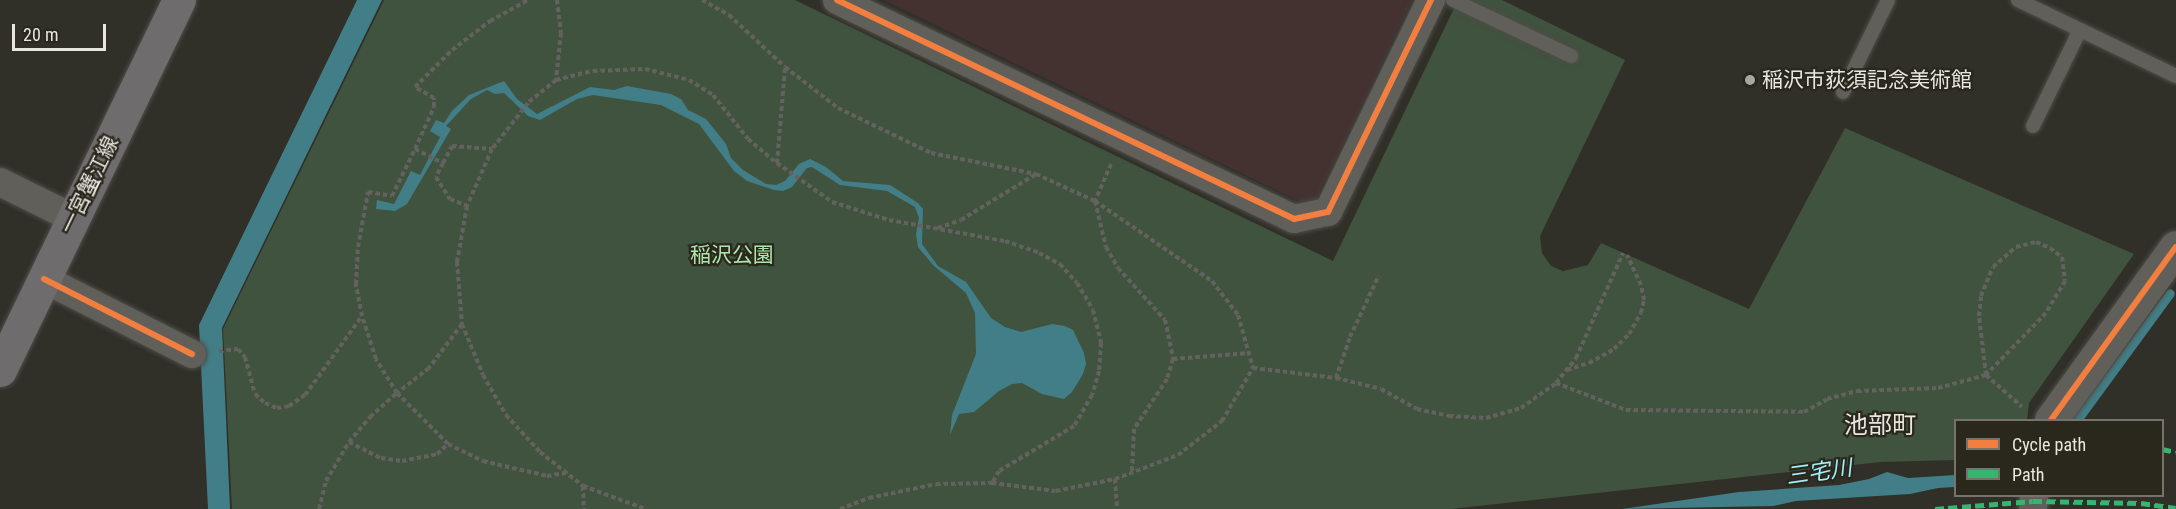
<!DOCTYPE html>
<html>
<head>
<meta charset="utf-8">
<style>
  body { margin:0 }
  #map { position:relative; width:2176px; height:509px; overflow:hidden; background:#302f28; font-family:"Roboto Condensed","Noto Sans JP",sans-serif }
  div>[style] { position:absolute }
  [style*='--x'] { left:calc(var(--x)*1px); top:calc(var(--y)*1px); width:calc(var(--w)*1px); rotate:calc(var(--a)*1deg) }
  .industrial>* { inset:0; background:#443231 }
  .green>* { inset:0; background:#40533e }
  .water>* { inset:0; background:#427e87 }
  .stream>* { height:9px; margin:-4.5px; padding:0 4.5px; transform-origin:4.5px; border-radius:4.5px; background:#427e87 }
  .path>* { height:4px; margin-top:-2px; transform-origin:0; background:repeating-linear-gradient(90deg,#63625e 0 4.5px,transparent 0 7.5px) }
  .roads { filter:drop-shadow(0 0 2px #4e4c47) drop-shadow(0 0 2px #4e4c47) }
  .service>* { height:14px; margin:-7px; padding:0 7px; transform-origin:7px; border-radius:7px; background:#605f59 }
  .minor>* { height:28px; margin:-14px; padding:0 14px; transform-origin:14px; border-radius:14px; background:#605f59 }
  .tertiary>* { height:33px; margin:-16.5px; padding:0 16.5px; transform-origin:16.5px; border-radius:16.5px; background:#605f59 }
  .primary>* { height:33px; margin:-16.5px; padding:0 16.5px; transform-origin:16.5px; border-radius:16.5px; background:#6e6c6d }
  .quiet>* { height:4.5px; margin-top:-2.25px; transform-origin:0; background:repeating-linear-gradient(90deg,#33b770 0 9px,transparent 0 13.5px) }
  .cycleway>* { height:6px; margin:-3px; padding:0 3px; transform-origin:3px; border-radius:3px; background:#f27e40 }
  .dots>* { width:16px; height:16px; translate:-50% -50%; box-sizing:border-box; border:3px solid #2a271c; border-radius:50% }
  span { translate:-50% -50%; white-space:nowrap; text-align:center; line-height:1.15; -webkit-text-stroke:4.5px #2a271c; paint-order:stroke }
  .poi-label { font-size:21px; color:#e8e6df }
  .left { translate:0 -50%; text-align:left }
  .street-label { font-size:21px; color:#e8e6df }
  .park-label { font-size:21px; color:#ace4a9 }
  .water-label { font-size:22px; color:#a0effb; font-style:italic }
  .quarter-label { font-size:24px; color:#e8e6df }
  .legend { position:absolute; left:1954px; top:419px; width:210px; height:78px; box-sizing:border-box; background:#2a271c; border:2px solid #76736a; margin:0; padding:8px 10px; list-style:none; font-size:18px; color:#e8e6df }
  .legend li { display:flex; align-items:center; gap:12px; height:30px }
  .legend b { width:30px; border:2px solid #76736a }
  .scale { position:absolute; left:12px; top:24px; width:94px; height:27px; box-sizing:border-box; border:3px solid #e8e6df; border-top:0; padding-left:8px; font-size:18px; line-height:21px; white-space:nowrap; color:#e8e6df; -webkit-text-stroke:4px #2a271c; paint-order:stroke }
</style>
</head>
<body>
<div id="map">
  <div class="industrial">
    <i style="clip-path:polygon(884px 0,1412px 0,1316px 198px,1305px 204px)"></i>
  </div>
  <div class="green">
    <i style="clip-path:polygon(384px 0,795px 0,1333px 261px,1458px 0,1502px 0,1625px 60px,1540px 236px,1542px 253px,1551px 266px,1563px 271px,1588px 265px,1601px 243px,1749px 309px,1845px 128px,2134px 254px,2029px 403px,2027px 420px,1956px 420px,1955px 460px,1881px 462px,1451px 509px,232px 509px,223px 329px)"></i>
  </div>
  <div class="water">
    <i style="clip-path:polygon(357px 0,382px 0,222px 328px,230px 509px,208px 509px,199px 325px)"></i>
    <i style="clip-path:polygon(504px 81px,517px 99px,537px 114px,590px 87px,614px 90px,627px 86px,671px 94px,681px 99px,688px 110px,706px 119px,726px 144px,731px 158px,743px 170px,766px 184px,776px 185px,785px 181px,799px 164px,810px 159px,826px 167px,843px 181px,890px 185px,918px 203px,923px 209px,922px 244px,938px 266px,966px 282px,991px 318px,1005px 327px,1021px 332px,1052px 324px,1065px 326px,1073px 330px,1084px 353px,1086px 364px,1083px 374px,1072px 392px,1064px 399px,1042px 394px,1022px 383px,1012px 384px,999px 391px,974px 412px,959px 414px,950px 435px,952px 415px,976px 354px,975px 313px,966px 293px,933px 265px,918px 247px,916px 234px,919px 218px,915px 207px,887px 191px,840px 185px,812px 167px,807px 168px,792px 187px,783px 191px,774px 190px,747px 181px,734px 171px,699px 124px,661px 105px,593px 95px,577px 99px,540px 120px,528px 116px,504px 93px,495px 94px,487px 90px,471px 99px,446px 126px,451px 129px,407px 204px,395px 211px,376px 209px,377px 200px,394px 204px,411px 171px,420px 175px,440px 137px,430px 131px,436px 120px,444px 123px,452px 111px,469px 95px)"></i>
    <i style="clip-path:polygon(1887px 472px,1908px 478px,1955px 475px,1955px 487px,1938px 488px,1910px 494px,1796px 501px,1773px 506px,1622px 509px,1739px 492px,1839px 485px,1869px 479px)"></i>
  </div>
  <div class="stream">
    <i style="--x:2077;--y:420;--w:157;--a:-53.8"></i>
  </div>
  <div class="path">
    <i style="--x:557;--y:0;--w:33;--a:83"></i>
    <i style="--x:561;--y:33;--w:47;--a:96.1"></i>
    <i style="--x:556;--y:80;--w:36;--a:141"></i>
    <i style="--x:528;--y:103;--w:58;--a:128"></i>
    <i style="--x:492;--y:149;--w:62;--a:113.7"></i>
    <i style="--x:467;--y:206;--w:57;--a:100.1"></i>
    <i style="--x:457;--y:262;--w:62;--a:85.4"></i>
    <i style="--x:462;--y:324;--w:55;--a:67.6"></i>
    <i style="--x:483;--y:375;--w:46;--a:60.1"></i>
    <i style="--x:506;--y:415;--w:50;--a:47.4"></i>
    <i style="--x:540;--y:452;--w:55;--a:38.3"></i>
    <i style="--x:583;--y:486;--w:67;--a:20.1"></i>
    <i style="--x:702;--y:0;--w:31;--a:29"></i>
    <i style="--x:729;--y:15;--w:76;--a:42.9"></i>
    <i style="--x:556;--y:80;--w:38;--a:-14"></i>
    <i style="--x:593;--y:71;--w:52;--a:-2.2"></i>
    <i style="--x:645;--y:69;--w:45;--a:14"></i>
    <i style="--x:689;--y:80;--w:28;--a:32"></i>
    <i style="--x:713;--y:95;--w:56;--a:51.5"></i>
    <i style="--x:748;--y:139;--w:38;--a:40"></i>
    <i style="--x:777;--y:163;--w:96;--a:-85.2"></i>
    <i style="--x:785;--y:67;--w:67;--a:37.7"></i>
    <i style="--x:838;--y:108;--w:103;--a:25.8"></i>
    <i style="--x:931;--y:153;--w:107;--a:11.3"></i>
    <i style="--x:1036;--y:174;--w:65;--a:24.6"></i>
    <i style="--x:1095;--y:201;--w:47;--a:76.6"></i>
    <i style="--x:1106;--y:247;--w:24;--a:60"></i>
    <i style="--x:1118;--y:268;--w:70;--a:47.9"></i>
    <i style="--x:1165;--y:320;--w:40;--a:78"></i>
    <i style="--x:1173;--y:359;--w:21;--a:107"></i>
    <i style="--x:1167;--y:379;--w:60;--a:123.4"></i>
    <i style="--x:1134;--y:429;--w:42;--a:92.7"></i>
    <i style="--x:415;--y:149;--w:46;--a:-65.7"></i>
    <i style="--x:434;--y:107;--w:9;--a:-90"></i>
    <i style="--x:434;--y:98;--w:22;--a:-150"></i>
    <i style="--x:415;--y:87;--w:52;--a:-45"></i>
    <i style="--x:452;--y:50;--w:48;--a:-37.3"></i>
    <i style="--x:490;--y:21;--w:43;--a:-28.9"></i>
    <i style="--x:443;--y:163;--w:16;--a:117"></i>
    <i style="--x:436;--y:177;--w:26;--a:58"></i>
    <i style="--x:450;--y:199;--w:18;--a:22"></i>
    <i style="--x:777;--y:163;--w:67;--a:35.3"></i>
    <i style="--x:832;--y:202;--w:60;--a:17.5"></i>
    <i style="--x:889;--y:220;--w:118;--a:10.3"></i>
    <i style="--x:1005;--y:241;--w:36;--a:19"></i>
    <i style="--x:1039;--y:253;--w:24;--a:28"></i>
    <i style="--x:1060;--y:264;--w:25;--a:48"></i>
    <i style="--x:1077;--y:283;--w:31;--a:59"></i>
    <i style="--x:1093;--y:310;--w:34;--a:76"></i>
    <i style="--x:1101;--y:343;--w:28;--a:94"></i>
    <i style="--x:1099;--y:371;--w:25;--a:106"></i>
    <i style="--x:1092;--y:395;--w:36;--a:120"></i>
    <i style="--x:1074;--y:426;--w:87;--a:149"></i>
    <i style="--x:999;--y:471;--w:14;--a:120"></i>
    <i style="--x:1111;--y:164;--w:40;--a:113.4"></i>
    <i style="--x:1095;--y:201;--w:142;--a:34.4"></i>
    <i style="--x:1212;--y:281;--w:43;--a:52.6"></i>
    <i style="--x:1238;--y:315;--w:55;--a:74.2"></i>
    <i style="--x:938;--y:228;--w:24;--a:-19"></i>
    <i style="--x:961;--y:220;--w:88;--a:-31.5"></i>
    <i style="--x:2036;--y:242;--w:15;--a:23"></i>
    <i style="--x:2050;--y:248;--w:15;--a:37"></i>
    <i style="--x:2062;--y:257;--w:24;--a:83"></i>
    <i style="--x:2065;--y:281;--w:37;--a:121"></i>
    <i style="--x:2046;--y:313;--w:86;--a:134.1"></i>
    <i style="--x:1986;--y:375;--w:59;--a:-96.8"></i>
    <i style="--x:1979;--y:316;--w:20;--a:-84"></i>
    <i style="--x:1981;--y:296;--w:31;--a:-68"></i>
    <i style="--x:1993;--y:267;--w:30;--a:-41"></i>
    <i style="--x:2016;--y:247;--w:21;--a:-14"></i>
    <i style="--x:462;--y:324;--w:55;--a:126.9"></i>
    <i style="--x:429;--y:368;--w:41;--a:142"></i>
    <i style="--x:397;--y:393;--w:40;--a:-122"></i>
    <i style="--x:376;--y:359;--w:45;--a:-108"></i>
    <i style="--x:362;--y:316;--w:33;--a:-101"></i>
    <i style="--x:356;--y:284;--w:37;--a:-87"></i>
    <i style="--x:358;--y:247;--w:56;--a:-79.7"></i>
    <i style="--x:368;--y:192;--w:24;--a:9"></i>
    <i style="--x:392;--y:196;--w:52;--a:-63.9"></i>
    <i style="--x:415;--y:149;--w:31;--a:27"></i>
    <i style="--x:443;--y:163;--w:19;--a:-62"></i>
    <i style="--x:452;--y:146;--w:40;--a:4.3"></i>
    <i style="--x:219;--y:351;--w:19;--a:-6"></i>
    <i style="--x:238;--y:349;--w:11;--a:49"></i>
    <i style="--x:245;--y:357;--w:38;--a:75"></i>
    <i style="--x:255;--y:394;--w:13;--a:42"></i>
    <i style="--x:265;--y:403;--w:13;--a:23"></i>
    <i style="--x:277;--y:408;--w:12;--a:-9"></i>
    <i style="--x:289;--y:406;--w:19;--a:-35"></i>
    <i style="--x:305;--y:395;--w:97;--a:-54.2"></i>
    <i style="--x:1173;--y:359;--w:76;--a:-4.5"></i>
    <i style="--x:1567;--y:370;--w:23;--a:-18"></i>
    <i style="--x:1589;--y:363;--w:29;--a:-29"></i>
    <i style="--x:1614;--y:349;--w:21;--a:-45"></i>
    <i style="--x:1629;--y:334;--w:24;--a:-60"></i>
    <i style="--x:1641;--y:313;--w:13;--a:-77"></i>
    <i style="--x:1644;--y:300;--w:15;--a:-101"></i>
    <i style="--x:1641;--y:285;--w:33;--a:-115"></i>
    <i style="--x:1336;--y:378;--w:43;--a:-71.1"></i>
    <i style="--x:1350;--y:337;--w:68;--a:-64.9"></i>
    <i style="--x:1556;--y:383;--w:32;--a:-51"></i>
    <i style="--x:1576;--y:358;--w:115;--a:-65.9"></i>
    <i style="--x:349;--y:442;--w:36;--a:27"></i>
    <i style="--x:381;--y:458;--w:21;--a:8"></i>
    <i style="--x:402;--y:461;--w:36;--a:-11"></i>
    <i style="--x:437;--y:454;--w:15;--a:-42"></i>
    <i style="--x:1115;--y:479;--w:67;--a:-20.9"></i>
    <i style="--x:1178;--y:455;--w:56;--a:-37.7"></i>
    <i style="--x:1222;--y:421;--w:61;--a:-59.7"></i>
    <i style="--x:1253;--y:368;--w:84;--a:6.9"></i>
    <i style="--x:1336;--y:378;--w:46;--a:13.7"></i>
    <i style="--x:1381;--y:389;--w:41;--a:29.1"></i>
    <i style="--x:1417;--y:409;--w:33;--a:12"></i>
    <i style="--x:1449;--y:416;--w:37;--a:3"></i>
    <i style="--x:1486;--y:418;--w:36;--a:-16"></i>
    <i style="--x:1521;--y:408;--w:43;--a:-35.5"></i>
    <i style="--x:1556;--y:383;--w:75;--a:21.1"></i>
    <i style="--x:1626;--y:410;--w:178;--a:0.6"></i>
    <i style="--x:1804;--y:412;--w:26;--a:-29"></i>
    <i style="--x:1827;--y:399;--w:31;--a:-15"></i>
    <i style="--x:1857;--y:391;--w:81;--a:-2.1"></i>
    <i style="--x:1938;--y:388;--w:50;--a:-15.2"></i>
    <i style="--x:1986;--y:375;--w:48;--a:41.6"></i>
    <i style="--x:583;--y:486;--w:23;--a:88"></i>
    <i style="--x:319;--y:509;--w:29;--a:-76"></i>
    <i style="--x:326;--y:481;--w:45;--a:-59.5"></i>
    <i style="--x:349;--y:442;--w:33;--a:-50"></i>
    <i style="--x:370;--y:417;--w:36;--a:-42"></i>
    <i style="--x:397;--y:393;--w:72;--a:45"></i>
    <i style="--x:448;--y:444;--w:39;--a:26"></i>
    <i style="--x:483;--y:461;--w:66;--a:13.2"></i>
    <i style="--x:547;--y:476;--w:19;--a:-9"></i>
    <i style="--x:840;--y:509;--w:31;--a:-21"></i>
    <i style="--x:869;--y:498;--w:68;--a:-11.8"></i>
    <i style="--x:936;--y:484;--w:56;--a:-1"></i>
    <i style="--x:992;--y:483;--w:64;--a:7.1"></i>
    <i style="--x:1056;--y:491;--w:60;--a:-11.5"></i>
    <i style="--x:1115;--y:479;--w:30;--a:86"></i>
  </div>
  <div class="roads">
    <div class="service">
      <i style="--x:1453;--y:0;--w:131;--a:25.4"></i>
      <i style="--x:2018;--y:0;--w:175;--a:25.7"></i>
      <i style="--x:1843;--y:92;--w:102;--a:-63.9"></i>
      <i style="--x:2033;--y:126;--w:107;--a:-63.9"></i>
    </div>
    <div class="minor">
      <i style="--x:837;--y:0;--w:507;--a:25.6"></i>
      <i style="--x:1294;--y:219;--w:35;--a:-12"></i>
      <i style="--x:1328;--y:212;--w:236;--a:-64.1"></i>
      <i style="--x:0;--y:182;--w:81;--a:26.3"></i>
      <i style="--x:44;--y:279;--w:166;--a:26.9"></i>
      <i style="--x:2033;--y:509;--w:13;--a:-86"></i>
    </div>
    <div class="tertiary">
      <i style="--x:2051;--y:420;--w:213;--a:-54.2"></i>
    </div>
    <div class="primary">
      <i style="--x:0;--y:370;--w:411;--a:-64.2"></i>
    </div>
  </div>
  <div class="quiet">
    <i style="--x:2162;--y:449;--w:14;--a:12"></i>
    <i style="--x:1935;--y:509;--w:98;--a:-4.7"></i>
    <i style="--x:2033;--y:501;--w:108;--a:1.1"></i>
    <i style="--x:2141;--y:503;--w:35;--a:8"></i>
  </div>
  <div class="cycleway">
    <i style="--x:837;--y:0;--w:507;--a:25.6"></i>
    <i style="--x:1294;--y:219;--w:35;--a:-12"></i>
    <i style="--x:1328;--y:212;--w:236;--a:-64.1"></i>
    <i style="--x:44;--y:279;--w:166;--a:26.9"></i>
    <i style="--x:2051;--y:420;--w:213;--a:-54.2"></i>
  </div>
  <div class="dots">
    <i style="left:1750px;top:80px;background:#a8a69f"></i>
  </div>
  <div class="poi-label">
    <span class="left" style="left:1762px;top:80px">稲沢市荻須記念美術館</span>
  </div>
  <div class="street-label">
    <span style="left:89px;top:185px;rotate:-64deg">一宮蟹江線</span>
  </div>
  <div class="park-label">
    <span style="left:732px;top:255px">稲沢公園</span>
  </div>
  <div class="water-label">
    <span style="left:1819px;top:472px;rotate:-8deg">三宅川</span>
  </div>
  <div class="quarter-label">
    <span style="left:1880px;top:426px">池部町</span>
  </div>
  <ul class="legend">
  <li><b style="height:8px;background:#f27e40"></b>Cycle path</li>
  <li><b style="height:8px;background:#33b770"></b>Path</li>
  </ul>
  <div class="scale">20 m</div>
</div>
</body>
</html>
